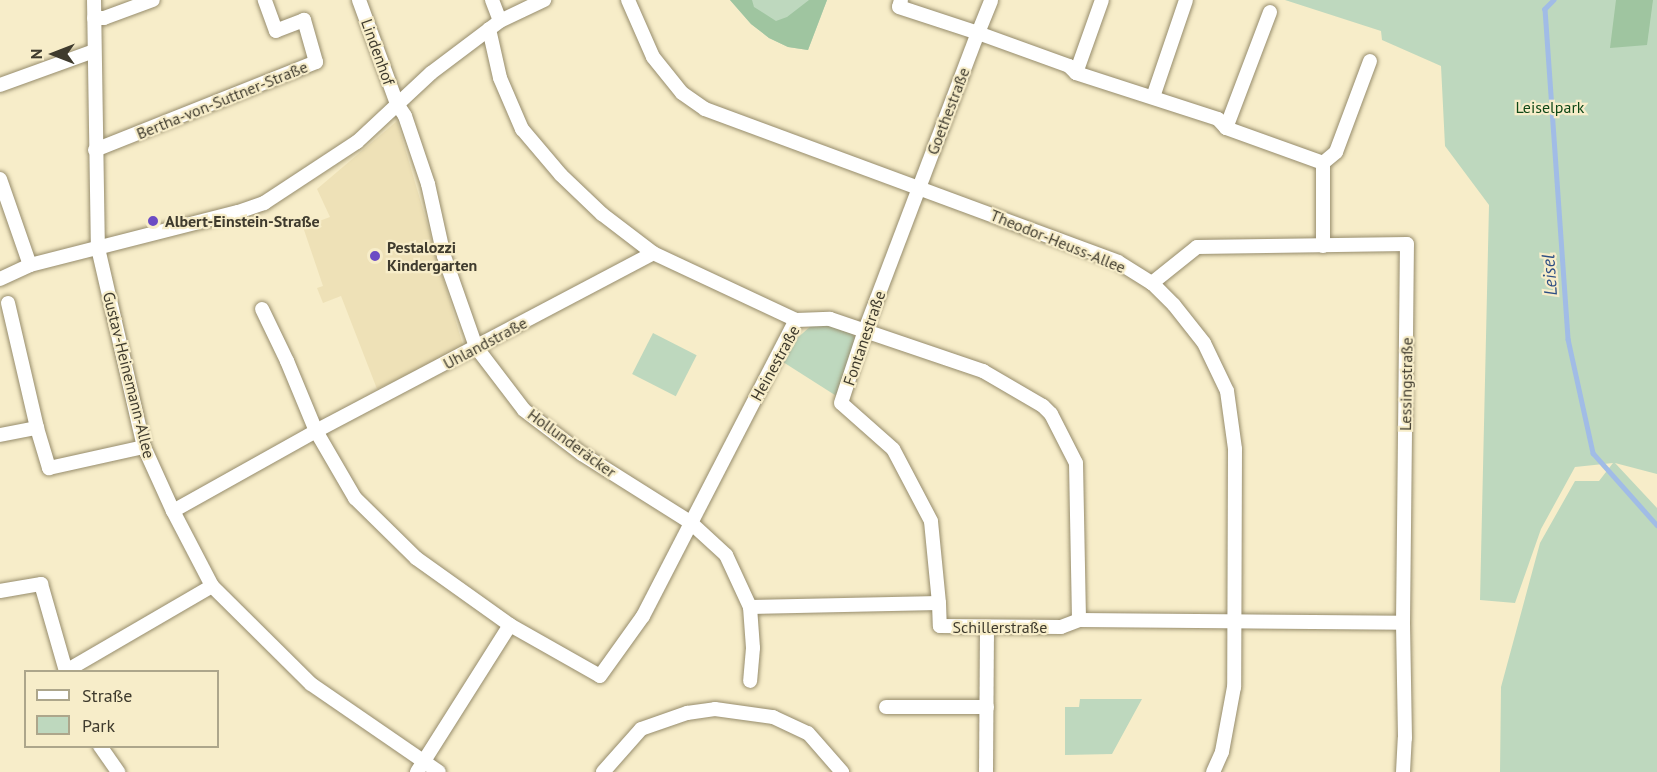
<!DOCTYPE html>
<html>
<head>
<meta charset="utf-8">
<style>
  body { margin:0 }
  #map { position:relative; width:1657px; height:772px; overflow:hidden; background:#f7edc9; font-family:"PT Sans",sans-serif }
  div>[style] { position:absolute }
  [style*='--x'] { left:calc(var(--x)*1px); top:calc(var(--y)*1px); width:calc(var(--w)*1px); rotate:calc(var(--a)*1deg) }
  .built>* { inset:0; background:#eee1b7 }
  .green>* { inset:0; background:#bed8be; transform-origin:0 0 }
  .forest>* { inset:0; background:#9fc5a0 }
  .stream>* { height:4.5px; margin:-2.25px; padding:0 2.25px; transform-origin:2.25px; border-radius:2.25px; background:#a1bce6 }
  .roads { filter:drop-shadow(0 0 2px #968c6c) drop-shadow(0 0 2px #968c6c) }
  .minor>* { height:14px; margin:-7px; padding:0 7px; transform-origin:7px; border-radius:7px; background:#fff }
  .dots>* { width:16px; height:16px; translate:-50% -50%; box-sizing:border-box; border:3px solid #f7edc9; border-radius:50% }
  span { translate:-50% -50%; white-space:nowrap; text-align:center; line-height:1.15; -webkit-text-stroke:4.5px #f7edc9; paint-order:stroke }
  .street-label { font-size:16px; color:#3f3b2e }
  .park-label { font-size:16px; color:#0f4818 }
  .poi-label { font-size:16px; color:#3f3b2e; font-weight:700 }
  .left { translate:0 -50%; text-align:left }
  .water-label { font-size:18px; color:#2e4f84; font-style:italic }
  .legend { position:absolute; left:24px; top:670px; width:195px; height:78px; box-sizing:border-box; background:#f7edc9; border:2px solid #ada68b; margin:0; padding:8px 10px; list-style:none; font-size:18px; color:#3f3b2e }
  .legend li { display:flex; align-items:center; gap:12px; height:30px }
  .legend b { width:30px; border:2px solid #ada68b }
  .north { position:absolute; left:24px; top:24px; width:60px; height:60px; -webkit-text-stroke:4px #f7edc9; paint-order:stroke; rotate:270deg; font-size:16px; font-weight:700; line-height:24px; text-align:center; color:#3f3b2e }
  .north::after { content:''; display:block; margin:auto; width:21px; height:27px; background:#3f3b2e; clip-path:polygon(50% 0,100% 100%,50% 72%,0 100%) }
</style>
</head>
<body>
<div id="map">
  <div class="built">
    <i style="clip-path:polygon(397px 121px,464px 349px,377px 389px,341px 296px,323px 303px,317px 288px,323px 286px,303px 227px,330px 217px,317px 189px)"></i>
  </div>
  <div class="green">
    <i style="clip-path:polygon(730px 0,827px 0,808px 50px,788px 47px,769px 38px,751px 24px)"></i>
    <i style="clip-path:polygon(1285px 0,1657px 0,1657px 474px,1615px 463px,1657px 508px,1657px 772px,1500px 772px,1501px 687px,1540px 543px,1575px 481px,1599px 481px,1613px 463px,1575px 467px,1541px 529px,1515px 603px,1480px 600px,1489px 205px,1445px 146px,1441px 66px,1382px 40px,1381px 31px)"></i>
    <i style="clip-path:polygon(812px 325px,834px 325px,848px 330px,855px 337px,856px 348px,838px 397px,783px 362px,795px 340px)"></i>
    <i style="left:653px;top:333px;width:49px;height:46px;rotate:27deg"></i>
    <i style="clip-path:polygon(1080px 699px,1142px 699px,1112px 754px,1065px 755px,1065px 707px,1079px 707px)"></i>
  </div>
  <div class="forest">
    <i style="clip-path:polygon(730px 0,752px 0,754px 7px,776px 21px,787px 17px,809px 0,827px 0,808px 50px,788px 47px,769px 38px,751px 24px)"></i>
    <i style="clip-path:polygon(1616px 0,1653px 0,1647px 45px,1610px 48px)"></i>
  </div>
  <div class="stream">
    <i style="--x:1554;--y:0;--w:13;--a:135"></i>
    <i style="--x:1545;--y:9;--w:331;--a:86"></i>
    <i style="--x:1568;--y:339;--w:117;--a:77.6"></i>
    <i style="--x:1593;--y:453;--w:96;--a:48.4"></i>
  </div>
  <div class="roads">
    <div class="minor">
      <i style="--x:94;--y:0;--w:248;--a:89.1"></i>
      <i style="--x:98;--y:248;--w:204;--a:77"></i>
      <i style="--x:144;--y:447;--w:70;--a:65.6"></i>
      <i style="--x:173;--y:511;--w:85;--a:62.5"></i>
      <i style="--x:212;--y:586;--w:139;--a:44.7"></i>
      <i style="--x:311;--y:684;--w:155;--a:34.5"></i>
      <i style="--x:359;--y:0;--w:111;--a:69.9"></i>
      <i style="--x:397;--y:104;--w:14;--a:56"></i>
      <i style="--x:405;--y:116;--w:72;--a:71.3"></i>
      <i style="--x:428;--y:184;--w:74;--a:77.5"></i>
      <i style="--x:444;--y:256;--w:96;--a:70.6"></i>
      <i style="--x:476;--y:347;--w:79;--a:52.7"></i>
      <i style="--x:524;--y:410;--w:73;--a:37.2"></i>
      <i style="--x:582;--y:454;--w:128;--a:32.2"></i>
      <i style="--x:690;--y:522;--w:49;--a:42.5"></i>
      <i style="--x:726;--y:555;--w:57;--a:65.2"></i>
      <i style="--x:750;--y:607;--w:41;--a:85.8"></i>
      <i style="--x:753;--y:648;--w:33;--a:95"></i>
      <i style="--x:492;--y:0;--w:22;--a:69"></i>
      <i style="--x:628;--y:0;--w:62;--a:66.3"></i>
      <i style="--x:653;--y:57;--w:46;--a:51.1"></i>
      <i style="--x:682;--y:93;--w:28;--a:35"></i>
      <i style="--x:705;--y:109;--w:440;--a:20.3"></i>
      <i style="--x:1118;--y:262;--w:40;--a:32"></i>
      <i style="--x:1152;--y:283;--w:31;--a:45"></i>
      <i style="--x:1174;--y:305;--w:48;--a:51.7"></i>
      <i style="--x:1204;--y:343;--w:53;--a:64.4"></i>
      <i style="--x:1227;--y:391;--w:59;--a:82.1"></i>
      <i style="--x:1235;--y:449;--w:238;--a:90.2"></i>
      <i style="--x:1234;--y:687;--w:66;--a:100.5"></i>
      <i style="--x:1222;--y:752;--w:22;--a:114"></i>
      <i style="--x:901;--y:0;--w:7;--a:106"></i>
      <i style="--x:899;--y:7;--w:83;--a:18.2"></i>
      <i style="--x:978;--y:33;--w:35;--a:-68"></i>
      <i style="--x:94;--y:18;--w:10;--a:0"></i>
      <i style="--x:104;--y:18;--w:52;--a:-20.2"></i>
      <i style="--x:489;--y:29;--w:50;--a:77.3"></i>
      <i style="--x:500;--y:78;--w:56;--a:66.7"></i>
      <i style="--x:522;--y:129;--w:60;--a:49.7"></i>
      <i style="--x:561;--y:175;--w:57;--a:43.6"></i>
      <i style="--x:602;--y:214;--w:64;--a:37.4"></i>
      <i style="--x:653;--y:253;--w:158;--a:25.1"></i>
      <i style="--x:796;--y:320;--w:34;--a:-2"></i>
      <i style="--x:830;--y:319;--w:162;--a:18.8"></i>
      <i style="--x:983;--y:371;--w:69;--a:30.3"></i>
      <i style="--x:1043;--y:406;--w:11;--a:45"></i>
      <i style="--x:1051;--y:414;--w:55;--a:63"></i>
      <i style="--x:1076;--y:463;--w:157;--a:88.9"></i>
      <i style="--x:1076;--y:73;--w:77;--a:-70.4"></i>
      <i style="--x:0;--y:85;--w:100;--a:-19.9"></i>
      <i style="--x:1153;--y:97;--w:102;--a:-71.2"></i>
      <i style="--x:1226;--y:128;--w:124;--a:-69.2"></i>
      <i style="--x:95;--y:150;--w:238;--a:-21.7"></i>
      <i style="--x:316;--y:62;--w:44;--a:-105.9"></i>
      <i style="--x:304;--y:20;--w:30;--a:159"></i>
      <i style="--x:276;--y:31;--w:33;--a:-110"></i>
      <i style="--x:1323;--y:163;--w:17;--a:-40"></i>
      <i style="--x:1336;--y:152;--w:97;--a:-69.5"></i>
      <i style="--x:0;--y:179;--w:91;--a:70.8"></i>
      <i style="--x:0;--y:279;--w:33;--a:-25"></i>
      <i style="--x:30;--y:265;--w:215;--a:-14.3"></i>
      <i style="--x:238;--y:212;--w:28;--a:-19"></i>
      <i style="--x:264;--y:203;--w:111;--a:-33.3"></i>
      <i style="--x:357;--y:142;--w:101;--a:-43"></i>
      <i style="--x:431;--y:73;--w:86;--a:-37"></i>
      <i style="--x:500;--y:21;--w:49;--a:-25.5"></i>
      <i style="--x:8;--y:303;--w:128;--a:76.9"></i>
      <i style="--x:37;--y:428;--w:42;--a:73.3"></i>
      <i style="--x:49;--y:468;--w:97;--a:-12.5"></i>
      <i style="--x:262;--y:309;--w:58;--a:64.3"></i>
      <i style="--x:287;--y:361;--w:76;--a:67.5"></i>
      <i style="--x:316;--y:431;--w:78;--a:59.8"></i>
      <i style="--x:355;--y:498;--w:86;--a:44.5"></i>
      <i style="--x:416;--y:558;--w:115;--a:35.5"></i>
      <i style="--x:0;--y:435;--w:38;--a:-11"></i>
      <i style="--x:173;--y:511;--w:164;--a:-29.2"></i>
      <i style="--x:316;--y:431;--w:381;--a:-27.8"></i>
      <i style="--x:0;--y:591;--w:42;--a:-9.7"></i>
      <i style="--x:41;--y:584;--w:91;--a:74"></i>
      <i style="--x:66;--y:671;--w:169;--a:-30.2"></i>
      <i style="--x:939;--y:603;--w:82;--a:-95.6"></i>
      <i style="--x:931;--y:521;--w:81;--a:-117.8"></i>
      <i style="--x:893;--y:449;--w:69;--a:-138.5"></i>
      <i style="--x:841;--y:403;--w:77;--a:-71.8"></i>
      <i style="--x:865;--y:330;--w:318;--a:-69.2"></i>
      <i style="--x:978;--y:33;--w:97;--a:19.9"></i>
      <i style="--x:1069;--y:66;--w:10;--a:45"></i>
      <i style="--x:1076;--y:73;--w:149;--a:17.9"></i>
      <i style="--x:1218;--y:119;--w:12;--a:48"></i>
      <i style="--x:1226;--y:128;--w:103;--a:19.8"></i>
      <i style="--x:1323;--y:163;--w:83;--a:90"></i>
      <i style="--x:750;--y:607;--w:189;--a:-1.2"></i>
      <i style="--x:939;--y:603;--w:23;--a:88"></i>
      <i style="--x:940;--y:626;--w:121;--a:0.5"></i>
      <i style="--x:1061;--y:627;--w:19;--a:-21"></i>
      <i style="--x:1079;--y:620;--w:324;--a:0.5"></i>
      <i style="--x:1403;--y:623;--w:379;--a:-89.4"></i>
      <i style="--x:1407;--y:244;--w:210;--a:179.2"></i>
      <i style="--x:1197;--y:247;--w:58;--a:141.3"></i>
      <i style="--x:886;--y:707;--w:101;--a:0"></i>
      <i style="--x:100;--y:746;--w:32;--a:55"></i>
      <i style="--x:417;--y:772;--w:174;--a:-57.7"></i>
      <i style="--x:510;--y:625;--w:103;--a:29.5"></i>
      <i style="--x:600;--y:676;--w:74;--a:-54.4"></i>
      <i style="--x:643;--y:616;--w:333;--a:-62.7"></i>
      <i style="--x:603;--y:772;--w:57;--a:-48.5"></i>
      <i style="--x:641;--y:729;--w:49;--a:-19.2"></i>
      <i style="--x:687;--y:713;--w:28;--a:-8"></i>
      <i style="--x:715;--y:709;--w:59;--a:7.9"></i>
      <i style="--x:773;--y:717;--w:38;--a:25"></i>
      <i style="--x:808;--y:733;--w:52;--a:48.9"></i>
      <i style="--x:986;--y:772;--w:145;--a:-89.6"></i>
      <i style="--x:1403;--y:772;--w:34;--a:-87"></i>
      <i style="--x:1405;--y:738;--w:115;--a:-91"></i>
    </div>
  </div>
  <div class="dots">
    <i style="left:153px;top:221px;background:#6b4bc4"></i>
    <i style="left:375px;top:256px;background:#6b4bc4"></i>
  </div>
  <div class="street-label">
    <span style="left:378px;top:52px;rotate:70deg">Lindenhof</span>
    <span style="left:222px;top:100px;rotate:-22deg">Bertha-von-Suttner-Straße</span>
    <span style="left:948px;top:111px;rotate:-69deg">Goethestraße</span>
    <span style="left:1058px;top:241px;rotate:22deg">Theodor-Heuss-Allee</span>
    <span style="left:864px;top:338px;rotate:-71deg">Fontanestraße</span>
    <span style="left:485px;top:343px;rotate:-28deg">Uhlandstraße</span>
    <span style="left:775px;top:363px;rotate:-61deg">Heinestraße</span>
    <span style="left:129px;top:375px;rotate:76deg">Gustav-Heinemann-Allee</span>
    <span style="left:1406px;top:384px;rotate:-89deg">Lessingstraße</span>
    <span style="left:572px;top:443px;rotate:36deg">Hollunderäcker</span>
    <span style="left:1000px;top:627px">Schillerstraße</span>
  </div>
  <div class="park-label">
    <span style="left:1550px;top:107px">Leiselpark</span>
  </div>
  <div class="poi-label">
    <span class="left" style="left:165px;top:221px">Albert-Einstein-Straße</span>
    <span class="left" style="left:387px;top:256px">Pestalozzi<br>Kindergarten</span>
  </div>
  <div class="water-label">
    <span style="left:1550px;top:275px;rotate:-94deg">Leisel</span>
  </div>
  <ul class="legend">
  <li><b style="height:8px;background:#fff"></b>Straße</li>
  <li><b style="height:16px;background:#bed8be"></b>Park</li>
  </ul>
  <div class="north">N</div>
</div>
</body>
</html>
